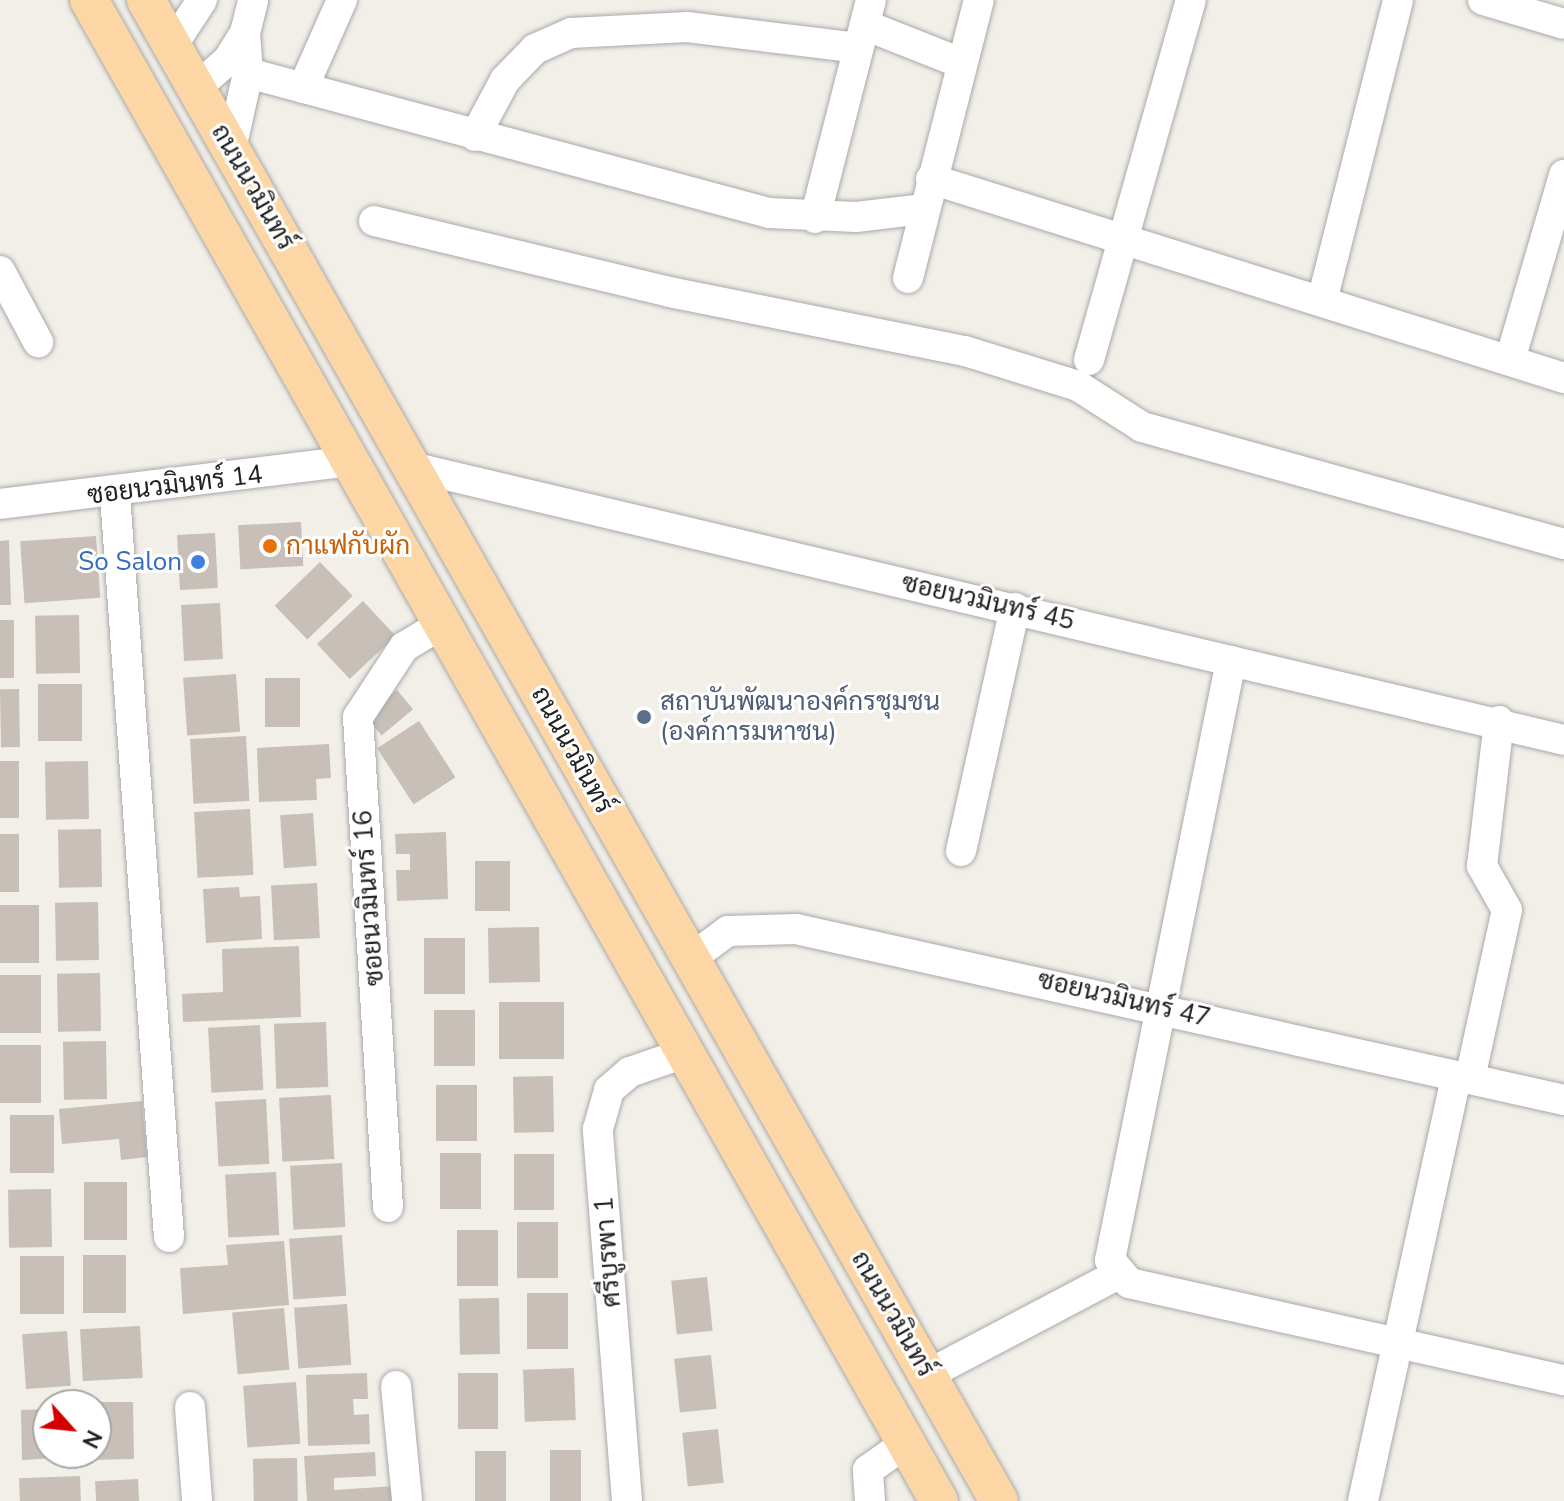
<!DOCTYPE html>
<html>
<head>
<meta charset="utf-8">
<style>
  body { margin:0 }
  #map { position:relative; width:1564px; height:1501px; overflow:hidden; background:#f2efe9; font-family:"Nunito Sans",Sarabun,sans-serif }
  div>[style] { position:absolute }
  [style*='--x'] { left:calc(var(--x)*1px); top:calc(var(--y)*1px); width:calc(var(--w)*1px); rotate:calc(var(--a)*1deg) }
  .building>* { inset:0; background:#c7bfb8; transform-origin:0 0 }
  .roads { filter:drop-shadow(0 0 2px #a9a9a9) drop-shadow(0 0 2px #a9a9a9) }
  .minor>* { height:30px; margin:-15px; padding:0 15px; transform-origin:15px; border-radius:15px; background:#fff }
  .major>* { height:38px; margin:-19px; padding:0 19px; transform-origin:19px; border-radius:19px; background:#fcd6a4 }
  .dots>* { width:22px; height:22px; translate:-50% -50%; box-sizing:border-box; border:4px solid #fff; border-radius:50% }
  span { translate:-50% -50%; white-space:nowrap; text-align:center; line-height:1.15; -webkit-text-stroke:6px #fff; paint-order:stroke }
  .street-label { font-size:26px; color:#222 }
  .food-label { font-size:26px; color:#c56008 }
  .left { translate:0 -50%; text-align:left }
  .shop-label { font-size:26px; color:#366cbe }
  .right { translate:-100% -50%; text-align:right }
  .service-label { font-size:26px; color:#4e5e75 }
  .north { position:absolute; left:32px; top:1389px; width:80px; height:80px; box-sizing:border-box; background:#fff; border:2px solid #a7a7a7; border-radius:50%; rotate:117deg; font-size:22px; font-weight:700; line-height:32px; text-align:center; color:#222 }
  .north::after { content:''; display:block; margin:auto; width:28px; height:36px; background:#d40000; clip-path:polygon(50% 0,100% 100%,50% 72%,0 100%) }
</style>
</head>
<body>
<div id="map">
  <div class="building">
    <i style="left:301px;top:522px;width:44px;height:63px;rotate:87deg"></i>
    <i style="left:215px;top:533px;width:55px;height:38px;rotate:87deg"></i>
    <i style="left:96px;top:536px;width:62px;height:76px;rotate:86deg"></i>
    <i style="clip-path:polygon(9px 540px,11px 605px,0 605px,0 541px)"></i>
    <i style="left:320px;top:562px;width:47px;height:63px;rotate:46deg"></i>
    <i style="left:363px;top:601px;width:48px;height:63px;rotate:47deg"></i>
    <i style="left:220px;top:603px;width:56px;height:39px;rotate:87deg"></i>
    <i style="left:79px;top:615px;width:58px;height:44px;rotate:89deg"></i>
    <i style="left:14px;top:620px;width:58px;height:14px;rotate:90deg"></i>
    <i style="left:236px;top:674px;width:58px;height:53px;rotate:86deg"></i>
    <i style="left:265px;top:678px;width:35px;height:49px"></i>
    <i style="left:82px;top:684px;width:57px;height:44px;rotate:90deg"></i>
    <i style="left:19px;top:689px;width:58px;height:19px;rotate:89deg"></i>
    <i style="left:397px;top:690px;width:25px;height:41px;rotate:50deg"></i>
    <i style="left:419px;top:721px;width:67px;height:50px;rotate:57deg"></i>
    <i style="left:246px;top:736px;width:65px;height:56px;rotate:87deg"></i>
    <i style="clip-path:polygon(329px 744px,331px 778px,316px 779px,317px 800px,259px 802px,257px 748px)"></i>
    <i style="left:0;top:761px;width:19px;height:57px"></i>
    <i style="left:88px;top:761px;width:58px;height:43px;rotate:89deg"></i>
    <i style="left:250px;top:809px;width:66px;height:56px;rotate:87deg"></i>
    <i style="left:313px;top:813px;width:53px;height:33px;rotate:86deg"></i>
    <i style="left:101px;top:829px;width:58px;height:43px;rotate:89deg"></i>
    <i style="clip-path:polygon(446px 832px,448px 899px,397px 901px,396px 870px,410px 870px,410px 854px,396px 854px,395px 834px)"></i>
    <i style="left:0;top:834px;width:19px;height:58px"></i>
    <i style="left:475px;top:861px;width:35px;height:50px"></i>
    <i style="left:317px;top:883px;width:55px;height:46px;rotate:87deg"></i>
    <i style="clip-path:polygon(239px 887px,240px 897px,260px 896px,262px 939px,206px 943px,203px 889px)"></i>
    <i style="left:98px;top:902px;width:58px;height:43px;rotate:89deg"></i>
    <i style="left:39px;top:905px;width:58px;height:39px;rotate:90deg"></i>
    <i style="left:539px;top:927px;width:55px;height:51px;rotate:89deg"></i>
    <i style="left:465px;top:938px;width:56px;height:41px;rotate:90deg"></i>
    <i style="clip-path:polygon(299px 946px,301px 1017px,183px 1022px,182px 994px,223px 992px,222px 949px)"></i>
    <i style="left:100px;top:973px;width:58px;height:43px;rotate:89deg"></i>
    <i style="left:0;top:975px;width:41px;height:58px"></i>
    <i style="left:564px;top:1002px;width:57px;height:65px;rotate:90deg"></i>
    <i style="left:475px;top:1010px;width:56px;height:41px;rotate:90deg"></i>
    <i style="left:326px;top:1022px;width:65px;height:52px;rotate:88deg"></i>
    <i style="left:260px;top:1025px;width:65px;height:52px;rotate:87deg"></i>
    <i style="left:106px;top:1041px;width:58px;height:43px;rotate:89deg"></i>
    <i style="left:0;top:1045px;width:41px;height:58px"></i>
    <i style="left:553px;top:1076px;width:56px;height:40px;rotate:89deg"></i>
    <i style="left:436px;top:1085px;width:41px;height:56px"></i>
    <i style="left:331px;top:1095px;width:64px;height:52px;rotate:87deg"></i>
    <i style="left:266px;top:1099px;width:65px;height:51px;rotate:87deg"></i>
    <i style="clip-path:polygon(142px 1101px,147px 1157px,121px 1160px,119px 1139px,62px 1144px,59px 1109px)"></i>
    <i style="left:54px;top:1115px;width:58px;height:44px;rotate:90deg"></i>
    <i style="left:481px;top:1153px;width:56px;height:41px;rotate:90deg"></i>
    <i style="left:514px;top:1154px;width:40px;height:56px"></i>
    <i style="left:342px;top:1163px;width:64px;height:52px;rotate:87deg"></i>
    <i style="left:276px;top:1172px;width:63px;height:51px;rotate:87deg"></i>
    <i style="left:84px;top:1182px;width:43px;height:58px"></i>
    <i style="left:51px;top:1189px;width:58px;height:43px;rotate:89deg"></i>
    <i style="left:558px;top:1222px;width:56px;height:41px;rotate:90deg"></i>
    <i style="left:498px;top:1230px;width:56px;height:41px;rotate:90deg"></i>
    <i style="left:342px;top:1235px;width:61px;height:53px;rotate:86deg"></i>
    <i style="clip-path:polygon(284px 1241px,289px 1305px,183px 1314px,180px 1268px,228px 1265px,226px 1245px)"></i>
    <i style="left:126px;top:1255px;width:58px;height:43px;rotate:90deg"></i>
    <i style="left:20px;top:1256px;width:44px;height:58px"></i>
    <i style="left:707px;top:1277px;width:54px;height:36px;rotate:84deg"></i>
    <i style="left:527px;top:1293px;width:41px;height:56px"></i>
    <i style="left:499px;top:1298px;width:56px;height:40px;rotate:89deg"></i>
    <i style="left:347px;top:1304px;width:61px;height:53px;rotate:86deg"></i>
    <i style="left:284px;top:1308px;width:62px;height:52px;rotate:85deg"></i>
    <i style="left:140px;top:1326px;width:52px;height:60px;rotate:87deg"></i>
    <i style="left:67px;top:1331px;width:55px;height:45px;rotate:86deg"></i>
    <i style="left:711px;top:1355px;width:54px;height:37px;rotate:84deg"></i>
    <i style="left:574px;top:1368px;width:52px;height:51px;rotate:88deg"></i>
    <i style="clip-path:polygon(367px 1373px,368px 1399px,353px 1399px,354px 1415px,369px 1414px,370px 1444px,308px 1446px,306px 1375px)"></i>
    <i style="left:458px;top:1373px;width:40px;height:56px"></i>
    <i style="left:296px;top:1382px;width:62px;height:53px;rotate:86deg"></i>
    <i style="clip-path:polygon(96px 1402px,133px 1402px,134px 1459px,91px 1460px)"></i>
    <i style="clip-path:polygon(48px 1409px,48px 1453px,59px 1458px,22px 1460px,21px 1410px)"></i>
    <i style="left:718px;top:1429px;width:54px;height:36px;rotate:84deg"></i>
    <i style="left:550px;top:1450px;width:31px;height:51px"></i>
    <i style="left:475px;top:1451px;width:31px;height:50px"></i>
    <i style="clip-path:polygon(375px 1452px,376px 1476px,334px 1478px,334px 1490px,396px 1486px,397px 1501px,307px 1501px,304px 1456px)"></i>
    <i style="left:297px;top:1458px;width:43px;height:44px;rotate:89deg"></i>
    <i style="left:80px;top:1476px;width:25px;height:61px;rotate:88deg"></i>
    <i style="left:138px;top:1479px;width:22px;height:43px;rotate:87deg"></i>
  </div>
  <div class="roads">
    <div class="minor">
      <i style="--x:1483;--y:0;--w:84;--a:16.5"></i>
      <i style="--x:865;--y:25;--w:103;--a:21.6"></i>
      <i style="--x:172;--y:46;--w:55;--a:-56.9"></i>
      <i style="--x:248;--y:73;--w:539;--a:15.04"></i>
      <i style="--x:769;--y:213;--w:87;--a:2.6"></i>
      <i style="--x:856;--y:217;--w:67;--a:-6.8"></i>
      <i style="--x:196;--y:88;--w:43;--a:-41.2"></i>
      <i style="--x:228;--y:60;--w:32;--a:-58"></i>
      <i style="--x:245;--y:33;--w:34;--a:-76"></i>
      <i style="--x:303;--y:88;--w:96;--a:-66.1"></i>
      <i style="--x:475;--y:136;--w:64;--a:-61.8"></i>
      <i style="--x:505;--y:80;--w:43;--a:-45.9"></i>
      <i style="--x:535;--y:49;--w:39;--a:-24"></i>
      <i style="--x:571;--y:33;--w:116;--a:-3"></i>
      <i style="--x:687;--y:27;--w:172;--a:7"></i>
      <i style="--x:231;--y:149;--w:78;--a:-77.4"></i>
      <i style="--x:248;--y:73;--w:40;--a:-94.3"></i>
      <i style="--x:931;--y:179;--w:664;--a:17.45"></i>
      <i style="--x:815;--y:218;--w:225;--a:-75.6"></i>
      <i style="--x:374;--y:221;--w:303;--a:13.5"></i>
      <i style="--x:669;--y:292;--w:302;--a:11.3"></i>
      <i style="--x:965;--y:351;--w:118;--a:17.2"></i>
      <i style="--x:1078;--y:386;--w:76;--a:32.6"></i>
      <i style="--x:1142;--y:427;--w:438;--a:15.5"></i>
      <i style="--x:0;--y:271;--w:81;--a:61.8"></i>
      <i style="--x:908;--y:278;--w:287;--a:-75.7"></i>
      <i style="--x:1322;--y:301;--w:310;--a:-75.8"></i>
      <i style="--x:1089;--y:360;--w:374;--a:-74.2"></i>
      <i style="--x:1510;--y:360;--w:193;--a:-73.7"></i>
      <i style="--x:412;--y:467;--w:1184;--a:13.33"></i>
      <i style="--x:115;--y:495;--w:744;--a:85.84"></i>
      <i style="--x:0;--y:504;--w:352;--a:-7"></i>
      <i style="--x:1231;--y:661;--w:611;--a:101.42"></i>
      <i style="--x:1110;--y:1260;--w:30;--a:50"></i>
      <i style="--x:1129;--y:1283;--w:446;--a:12.6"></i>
      <i style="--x:961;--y:851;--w:249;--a:-77.5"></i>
      <i style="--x:690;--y:959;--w:47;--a:-36.4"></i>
      <i style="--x:728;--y:931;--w:68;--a:-1.7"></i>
      <i style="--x:796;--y:929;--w:787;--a:12.55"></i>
      <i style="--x:1470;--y:1078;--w:172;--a:-77.6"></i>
      <i style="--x:1507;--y:910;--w:51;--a:-119.6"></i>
      <i style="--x:1482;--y:866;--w:146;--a:-83.3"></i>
      <i style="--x:388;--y:1207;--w:491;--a:-93.5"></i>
      <i style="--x:358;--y:717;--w:84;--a:-56.7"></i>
      <i style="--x:404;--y:647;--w:44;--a:-31.2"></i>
      <i style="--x:927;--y:1375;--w:215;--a:-27.8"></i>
      <i style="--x:396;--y:1386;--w:116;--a:84.5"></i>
      <i style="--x:190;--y:1407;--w:94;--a:85.7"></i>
      <i style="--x:627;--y:1501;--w:373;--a:-94.5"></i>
      <i style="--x:598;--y:1129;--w:41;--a:-74.2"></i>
      <i style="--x:609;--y:1090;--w:28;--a:-41"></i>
      <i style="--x:630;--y:1072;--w:58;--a:-19.1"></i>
      <i style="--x:870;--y:1501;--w:31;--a:-94"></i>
      <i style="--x:868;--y:1470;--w:47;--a:-35.4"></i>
      <i style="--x:1363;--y:1501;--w:434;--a:-77.6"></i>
    </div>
    <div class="major">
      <i style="--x:89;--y:0;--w:1725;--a:60.48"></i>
      <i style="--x:146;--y:0;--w:1726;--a:60.39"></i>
    </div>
  </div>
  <div class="dots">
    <i style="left:270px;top:546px;background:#e8710a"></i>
    <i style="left:198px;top:562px;background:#3f7fe0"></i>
    <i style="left:644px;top:717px;background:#5c6f8a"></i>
  </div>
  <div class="street-label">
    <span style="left:253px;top:187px;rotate:60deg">ถนนนวมินทร์</span>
    <span style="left:175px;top:485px;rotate:-7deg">ซอยนวมินทร์ 14</span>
    <span style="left:988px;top:602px;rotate:13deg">ซอยนวมินทร์ 45</span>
    <span style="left:572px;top:750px;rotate:61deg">ถนนนวมินทร์</span>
    <span style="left:369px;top:898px;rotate:-94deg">ซอยนวมินทร์ 16</span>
    <span style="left:1124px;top:999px;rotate:13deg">ซอยนวมินทร์ 47</span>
    <span style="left:608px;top:1252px;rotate:-94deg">ศรีบูรพา 1</span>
    <span style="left:893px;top:1314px;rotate:60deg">ถนนนวมินทร์</span>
  </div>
  <div class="food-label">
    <span class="left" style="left:286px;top:546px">กาแฟกับผัก</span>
  </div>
  <div class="shop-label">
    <span class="right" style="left:182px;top:562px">So Salon</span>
  </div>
  <div class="service-label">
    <span class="left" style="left:660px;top:717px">สถาบันพัฒนาองค์กรชุมชน<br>(องค์การมหาชน)</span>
  </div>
  <div class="north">N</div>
</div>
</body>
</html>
